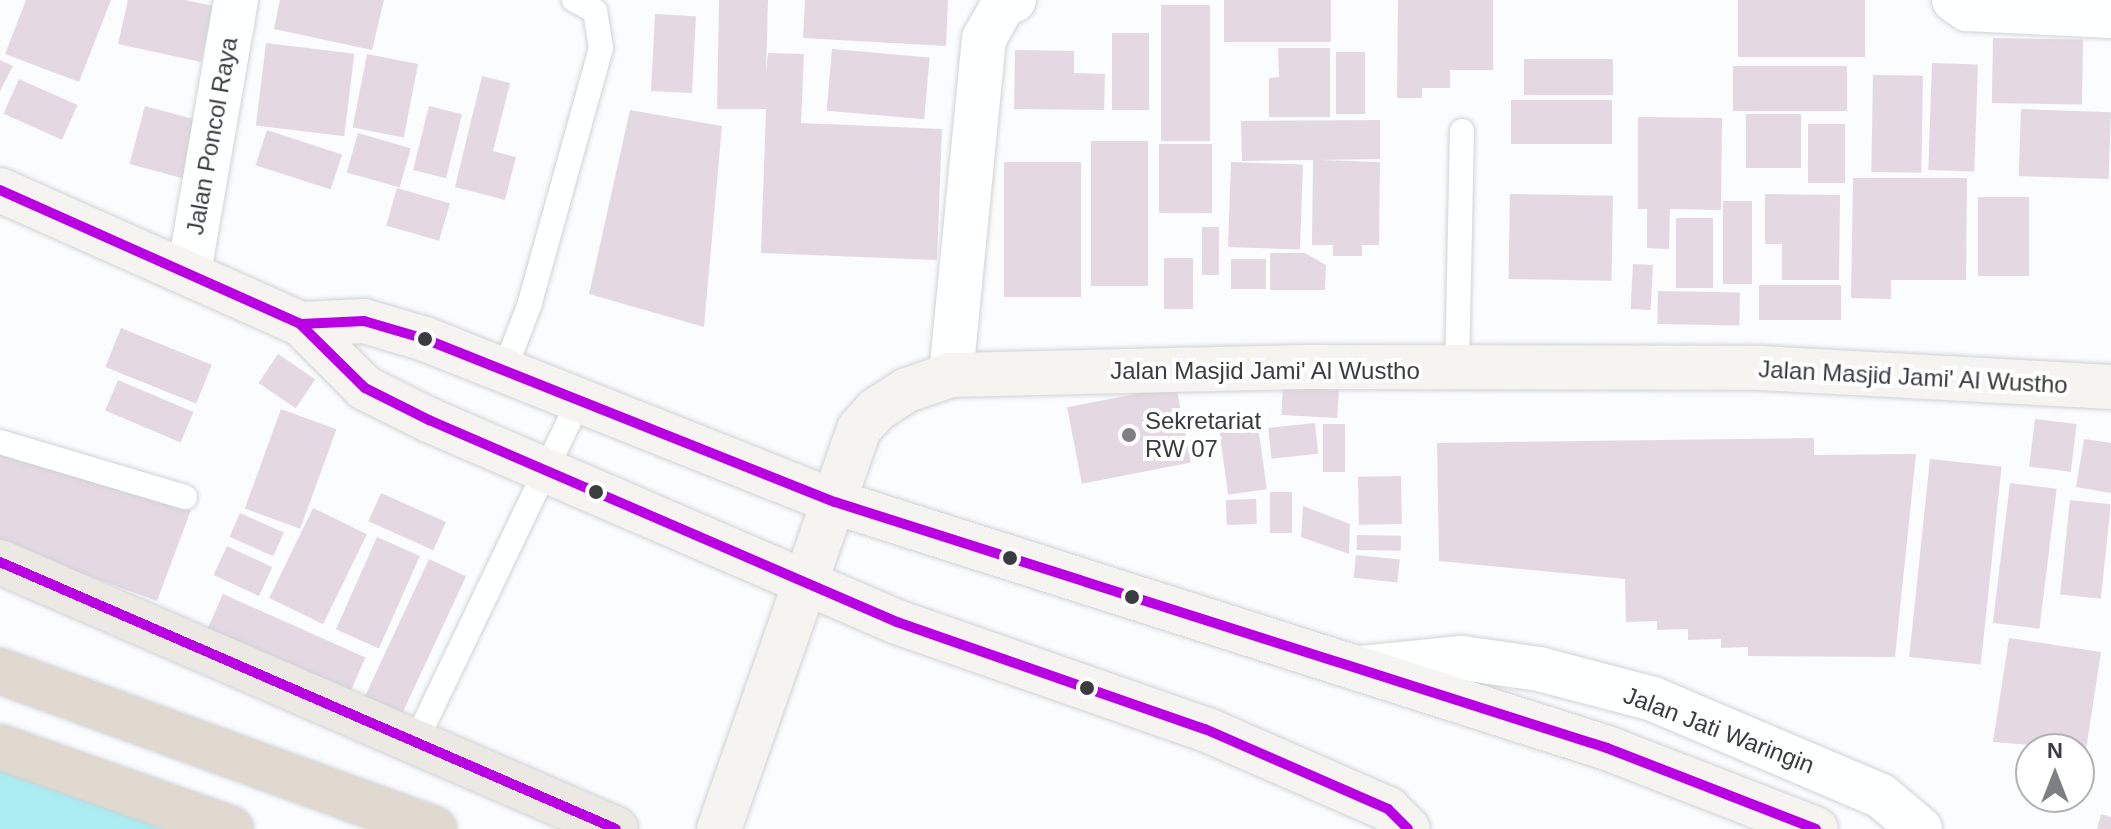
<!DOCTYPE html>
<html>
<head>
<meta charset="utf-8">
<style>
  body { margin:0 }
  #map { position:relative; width:2111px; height:829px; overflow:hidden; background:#fafcfe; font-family:Helvetica,sans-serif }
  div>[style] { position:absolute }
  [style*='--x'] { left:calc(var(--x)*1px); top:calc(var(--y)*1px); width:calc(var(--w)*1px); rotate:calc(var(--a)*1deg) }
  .water>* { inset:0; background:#abedf3 }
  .building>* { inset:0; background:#e4d9e3; transform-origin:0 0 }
  .roads { filter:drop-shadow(0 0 2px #d0d2d4) drop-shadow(0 0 2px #d0d2d4) }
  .lane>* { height:24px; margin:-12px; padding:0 12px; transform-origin:12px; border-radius:12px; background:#feffff }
  .street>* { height:44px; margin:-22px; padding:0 22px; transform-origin:22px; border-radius:22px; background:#feffff }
  .secondary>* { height:44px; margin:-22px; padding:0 22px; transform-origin:22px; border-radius:22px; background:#f5f4f1 }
  .primary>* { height:44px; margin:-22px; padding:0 22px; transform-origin:22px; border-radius:22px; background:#ece8e4 }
  .highway>* { height:44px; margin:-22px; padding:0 22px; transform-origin:22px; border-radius:22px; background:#dfd9d0 }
  .bus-1>* { height:10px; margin:-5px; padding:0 5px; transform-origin:5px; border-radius:5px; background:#b900e2 }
  .dots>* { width:22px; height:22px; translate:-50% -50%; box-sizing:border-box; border:4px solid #fff; border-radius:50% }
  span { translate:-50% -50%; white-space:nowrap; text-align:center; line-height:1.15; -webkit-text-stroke:8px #fff; paint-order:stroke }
  .street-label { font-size:24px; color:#3a3c40 }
  .poi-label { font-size:24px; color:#3a3c40 }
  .left { translate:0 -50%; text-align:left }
  .north { position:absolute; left:2015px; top:733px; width:80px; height:80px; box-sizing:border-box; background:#fff; border:2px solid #b0b1b3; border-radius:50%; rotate:0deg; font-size:22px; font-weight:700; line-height:32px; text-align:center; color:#3a3c40 }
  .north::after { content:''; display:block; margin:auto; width:28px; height:36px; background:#7d7f82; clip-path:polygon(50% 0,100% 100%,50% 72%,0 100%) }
</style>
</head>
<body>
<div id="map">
  <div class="water">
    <i style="clip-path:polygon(0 747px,231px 829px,0 829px)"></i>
  </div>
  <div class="building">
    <i style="clip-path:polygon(26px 0,111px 0,79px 82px,5px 54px)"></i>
    <i style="clip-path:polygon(128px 0,185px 0,213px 6px,201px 62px,118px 44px)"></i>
    <i style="clip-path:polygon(280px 0,384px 0,372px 50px,274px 29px)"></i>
    <i style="clip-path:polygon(719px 0,768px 0,766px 75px,768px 53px,804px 54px,801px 123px,942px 129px,937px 260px,761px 253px,766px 109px,717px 109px)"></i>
    <i style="clip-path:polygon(805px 0,948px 0,946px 46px,803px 38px)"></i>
    <i style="left:1224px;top:0;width:107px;height:42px"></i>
    <i style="clip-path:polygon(1398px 0,1493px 0,1493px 70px,1450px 70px,1450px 88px,1422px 88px,1422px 98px,1397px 98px)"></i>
    <i style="left:1738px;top:0;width:127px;height:57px"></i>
    <i style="left:1161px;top:5px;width:49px;height:136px"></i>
    <i style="left:655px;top:14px;width:41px;height:77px;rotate:3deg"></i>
    <i style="left:1112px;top:33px;width:37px;height:77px"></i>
    <i style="left:1993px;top:38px;width:90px;height:65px;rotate:1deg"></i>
    <i style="left:266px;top:43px;width:89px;height:83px;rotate:7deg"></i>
    <i style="clip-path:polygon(1278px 48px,1330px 48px,1330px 117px,1269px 117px,1269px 78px,1279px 77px)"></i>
    <i style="left:832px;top:49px;width:98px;height:62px;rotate:5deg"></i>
    <i style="clip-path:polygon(1015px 50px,1074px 51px,1074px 73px,1105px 74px,1104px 110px,1014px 109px)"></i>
    <i style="left:1336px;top:52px;width:29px;height:62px"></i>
    <i style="left:367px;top:54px;width:52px;height:75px;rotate:11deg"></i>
    <i style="left:1524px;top:59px;width:89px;height:36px"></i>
    <i style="clip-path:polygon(0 60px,13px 66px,0 91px)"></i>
    <i style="left:1932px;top:63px;width:46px;height:107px;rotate:2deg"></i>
    <i style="left:1733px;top:66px;width:114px;height:45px"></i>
    <i style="left:1873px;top:75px;width:50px;height:97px;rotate:1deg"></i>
    <i style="clip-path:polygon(482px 76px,510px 83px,493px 151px,516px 157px,505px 200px,455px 187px)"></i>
    <i style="left:19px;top:79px;width:64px;height:38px;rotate:24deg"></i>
    <i style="left:1612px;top:100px;width:44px;height:101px;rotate:90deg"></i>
    <i style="left:145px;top:106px;width:58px;height:60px;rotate:15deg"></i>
    <i style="left:429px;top:106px;width:34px;height:66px;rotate:14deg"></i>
    <i style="left:2021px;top:109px;width:90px;height:67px;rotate:2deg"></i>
    <i style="clip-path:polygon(630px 110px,722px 126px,704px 327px,589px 294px)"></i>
    <i style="left:1746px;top:114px;width:55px;height:54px"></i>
    <i style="clip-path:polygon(1638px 117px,1722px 118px,1721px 210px,1670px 209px,1669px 249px,1647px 248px,1647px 209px,1638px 209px)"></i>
    <i style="clip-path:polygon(1380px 120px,1380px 159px,1320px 160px,1380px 162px,1379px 245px,1362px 245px,1362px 256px,1333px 256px,1333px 245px,1312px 245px,1313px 160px,1242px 161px,1241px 121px)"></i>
    <i style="left:1808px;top:124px;width:37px;height:59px"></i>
    <i style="left:267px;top:130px;width:79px;height:37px;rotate:18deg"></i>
    <i style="left:358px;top:133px;width:55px;height:41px;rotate:16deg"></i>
    <i style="left:1091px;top:141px;width:57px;height:145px"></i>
    <i style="left:1159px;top:144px;width:53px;height:69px"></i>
    <i style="left:1004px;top:162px;width:77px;height:135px"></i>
    <i style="left:1231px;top:162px;width:72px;height:85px;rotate:2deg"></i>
    <i style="clip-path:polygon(1853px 178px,1967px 178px,1966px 280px,1891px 280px,1891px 299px,1851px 298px)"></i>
    <i style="left:397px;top:188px;width:55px;height:39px;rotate:16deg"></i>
    <i style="left:1510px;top:194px;width:103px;height:85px;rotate:1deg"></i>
    <i style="clip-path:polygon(1765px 194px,1840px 195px,1839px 280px,1782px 280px,1782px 244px,1765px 244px)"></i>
    <i style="left:1978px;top:197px;width:51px;height:79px"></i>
    <i style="left:1723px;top:201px;width:29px;height:83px"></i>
    <i style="left:1676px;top:218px;width:37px;height:70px"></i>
    <i style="left:1202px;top:227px;width:17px;height:48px"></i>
    <i style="clip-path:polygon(1270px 253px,1305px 253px,1326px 265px,1325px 290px,1270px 290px)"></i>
    <i style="left:1164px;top:258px;width:29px;height:51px"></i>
    <i style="left:1231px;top:259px;width:35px;height:30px"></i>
    <i style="left:1633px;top:264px;width:20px;height:45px;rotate:3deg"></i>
    <i style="left:1841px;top:285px;width:35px;height:82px;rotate:90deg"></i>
    <i style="left:1658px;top:291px;width:82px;height:33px;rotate:1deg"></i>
    <i style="left:121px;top:328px;width:98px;height:42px;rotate:22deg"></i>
    <i style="left:278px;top:354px;width:45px;height:35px;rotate:34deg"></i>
    <i style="left:118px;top:380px;width:82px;height:33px;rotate:23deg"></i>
    <i style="left:1283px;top:384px;width:56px;height:31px;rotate:3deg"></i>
    <i style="left:1176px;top:386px;width:78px;height:111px;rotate:79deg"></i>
    <i style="left:281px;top:409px;width:59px;height:106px;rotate:20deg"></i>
    <i style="left:1257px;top:419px;width:71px;height:39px;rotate:82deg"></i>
    <i style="left:2035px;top:419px;width:42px;height:48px;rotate:7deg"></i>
    <i style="left:1315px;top:423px;width:31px;height:47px;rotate:84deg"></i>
    <i style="left:1323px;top:424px;width:22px;height:48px"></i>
    <i style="clip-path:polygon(1814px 438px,1814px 455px,1916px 454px,1895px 657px,1748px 656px,1748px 647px,1721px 648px,1721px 639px,1688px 640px,1688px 629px,1657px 630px,1657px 621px,1626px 622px,1625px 579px,1439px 561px,1437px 443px)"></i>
    <i style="clip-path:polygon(2084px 439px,2111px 443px,2111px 493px,2076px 487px)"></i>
    <i style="clip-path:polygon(0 448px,191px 510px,157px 601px,0 544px)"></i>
    <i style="left:1930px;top:459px;width:72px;height:199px;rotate:6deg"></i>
    <i style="left:1401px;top:476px;width:48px;height:43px;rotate:89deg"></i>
    <i style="left:2010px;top:483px;width:47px;height:141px;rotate:7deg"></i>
    <i style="left:1270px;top:492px;width:22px;height:41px"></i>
    <i style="left:381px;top:493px;width:71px;height:31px;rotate:24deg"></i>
    <i style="left:1256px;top:499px;width:25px;height:30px;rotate:88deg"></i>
    <i style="left:2070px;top:500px;width:41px;height:95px;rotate:6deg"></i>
    <i style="clip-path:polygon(1303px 506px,1350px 524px,1349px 554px,1301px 537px)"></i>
    <i style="left:313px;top:508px;width:60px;height:100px;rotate:26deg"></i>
    <i style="left:240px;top:513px;width:48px;height:26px;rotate:24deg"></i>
    <i style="left:1357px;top:535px;width:44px;height:15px;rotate:1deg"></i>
    <i style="left:377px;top:537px;width:47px;height:101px;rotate:24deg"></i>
    <i style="left:227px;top:546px;width:50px;height:32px;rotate:25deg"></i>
    <i style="left:1356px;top:555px;width:44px;height:23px;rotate:6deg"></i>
    <i style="left:429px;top:559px;width:41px;height:166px;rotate:25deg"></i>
    <i style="left:223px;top:594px;width:156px;height:57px;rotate:24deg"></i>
    <i style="clip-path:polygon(2009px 638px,2101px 652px,2085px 756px,2079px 749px,1993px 742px)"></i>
    <i style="clip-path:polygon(2101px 814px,2111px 817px,2111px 829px,2097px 829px)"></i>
  </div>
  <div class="roads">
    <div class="lane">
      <i style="--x:1457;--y:370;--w:239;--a:-88.8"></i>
      <i style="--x:504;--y:371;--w:70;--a:-69"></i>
      <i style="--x:529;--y:306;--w:268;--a:-74.4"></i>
      <i style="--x:601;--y:48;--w:37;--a:-99"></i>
      <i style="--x:595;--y:11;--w:24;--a:-152"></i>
      <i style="--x:0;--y:442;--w:193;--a:16.6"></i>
      <i style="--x:414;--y:745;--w:382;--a:-64.4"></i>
    </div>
    <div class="street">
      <i style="--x:1954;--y:0;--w:16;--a:35"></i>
      <i style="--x:1967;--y:9;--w:144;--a:2.8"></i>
      <i style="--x:189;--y:272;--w:276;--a:-80.2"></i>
      <i style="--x:951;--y:375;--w:338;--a:-84.4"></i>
      <i style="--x:984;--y:39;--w:39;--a:-61"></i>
      <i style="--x:1003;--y:5;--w:12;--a:-24"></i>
      <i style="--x:1361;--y:668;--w:101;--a:-5.7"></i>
      <i style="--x:1462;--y:658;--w:78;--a:8.1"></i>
      <i style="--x:1539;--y:669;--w:118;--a:14.7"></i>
      <i style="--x:1653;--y:699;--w:248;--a:23"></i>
      <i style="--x:1881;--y:796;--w:51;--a:40.2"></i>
    </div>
    <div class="secondary">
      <i style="--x:0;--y:190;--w:329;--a:24"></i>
      <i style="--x:301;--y:324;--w:91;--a:45"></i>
      <i style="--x:365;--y:388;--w:72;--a:26.6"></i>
      <i style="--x:429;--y:420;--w:510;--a:23.35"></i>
      <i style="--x:897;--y:622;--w:326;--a:19.2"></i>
      <i style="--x:1205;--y:729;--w:200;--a:23.6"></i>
      <i style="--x:1388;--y:809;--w:28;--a:45"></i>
      <i style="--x:301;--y:324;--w:63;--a:-2.7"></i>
      <i style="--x:364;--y:321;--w:64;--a:16.4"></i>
      <i style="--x:425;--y:339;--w:441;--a:21.7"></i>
      <i style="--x:835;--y:502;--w:810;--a:17.67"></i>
      <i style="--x:1607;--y:748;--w:224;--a:21.2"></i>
      <i style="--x:719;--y:829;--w:424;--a:-70.7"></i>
      <i style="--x:859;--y:429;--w:25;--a:-48"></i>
      <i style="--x:876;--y:410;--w:37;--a:-33"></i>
      <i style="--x:907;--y:390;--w:46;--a:-18.8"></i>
      <i style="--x:951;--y:375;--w:354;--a:-1.3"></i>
      <i style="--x:1305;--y:367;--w:456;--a:0.1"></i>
      <i style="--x:1761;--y:368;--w:351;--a:3.1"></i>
    </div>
    <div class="primary">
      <i style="--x:0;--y:562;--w:671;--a:23.43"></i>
    </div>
    <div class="highway">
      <i style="--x:0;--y:671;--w:462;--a:20"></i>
      <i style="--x:0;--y:747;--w:245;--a:19.5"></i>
    </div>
  </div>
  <div class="bus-1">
    <i style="--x:0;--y:190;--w:329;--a:24"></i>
    <i style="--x:301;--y:324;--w:63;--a:-2.7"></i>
    <i style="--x:364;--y:321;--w:64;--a:16.4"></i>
    <i style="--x:425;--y:339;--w:441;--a:21.7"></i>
    <i style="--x:835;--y:502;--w:810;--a:17.67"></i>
    <i style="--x:1607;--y:748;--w:224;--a:21.2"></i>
    <i style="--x:300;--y:324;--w:91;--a:44.6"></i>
    <i style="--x:365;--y:388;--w:72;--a:26.6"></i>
    <i style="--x:429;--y:420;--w:510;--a:23.35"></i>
    <i style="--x:897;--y:622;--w:326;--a:19.2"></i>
    <i style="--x:1205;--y:729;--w:200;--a:23.6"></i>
    <i style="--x:1388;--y:809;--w:28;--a:45"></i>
    <i style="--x:0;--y:562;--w:671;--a:23.43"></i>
  </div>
  <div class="dots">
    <i style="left:425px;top:339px;background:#3a3c40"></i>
    <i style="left:1129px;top:435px;background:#7d7f82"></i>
    <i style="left:596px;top:492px;background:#3a3c40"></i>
    <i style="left:1010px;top:558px;background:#3a3c40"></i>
    <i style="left:1132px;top:597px;background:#3a3c40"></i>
    <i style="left:1087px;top:688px;background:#3a3c40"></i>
  </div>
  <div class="street-label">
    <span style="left:212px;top:136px;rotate:-80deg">Jalan Poncol Raya</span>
    <span style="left:1265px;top:371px">Jalan Masjid Jami' Al Wustho</span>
    <span style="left:1913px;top:377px;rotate:3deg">Jalan Masjid Jami' Al Wustho</span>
    <span style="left:1719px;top:730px;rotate:21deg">Jalan Jati Waringin</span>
  </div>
  <div class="poi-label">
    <span class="left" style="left:1145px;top:435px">Sekretariat<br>RW 07</span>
  </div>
  <div class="north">N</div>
</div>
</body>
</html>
